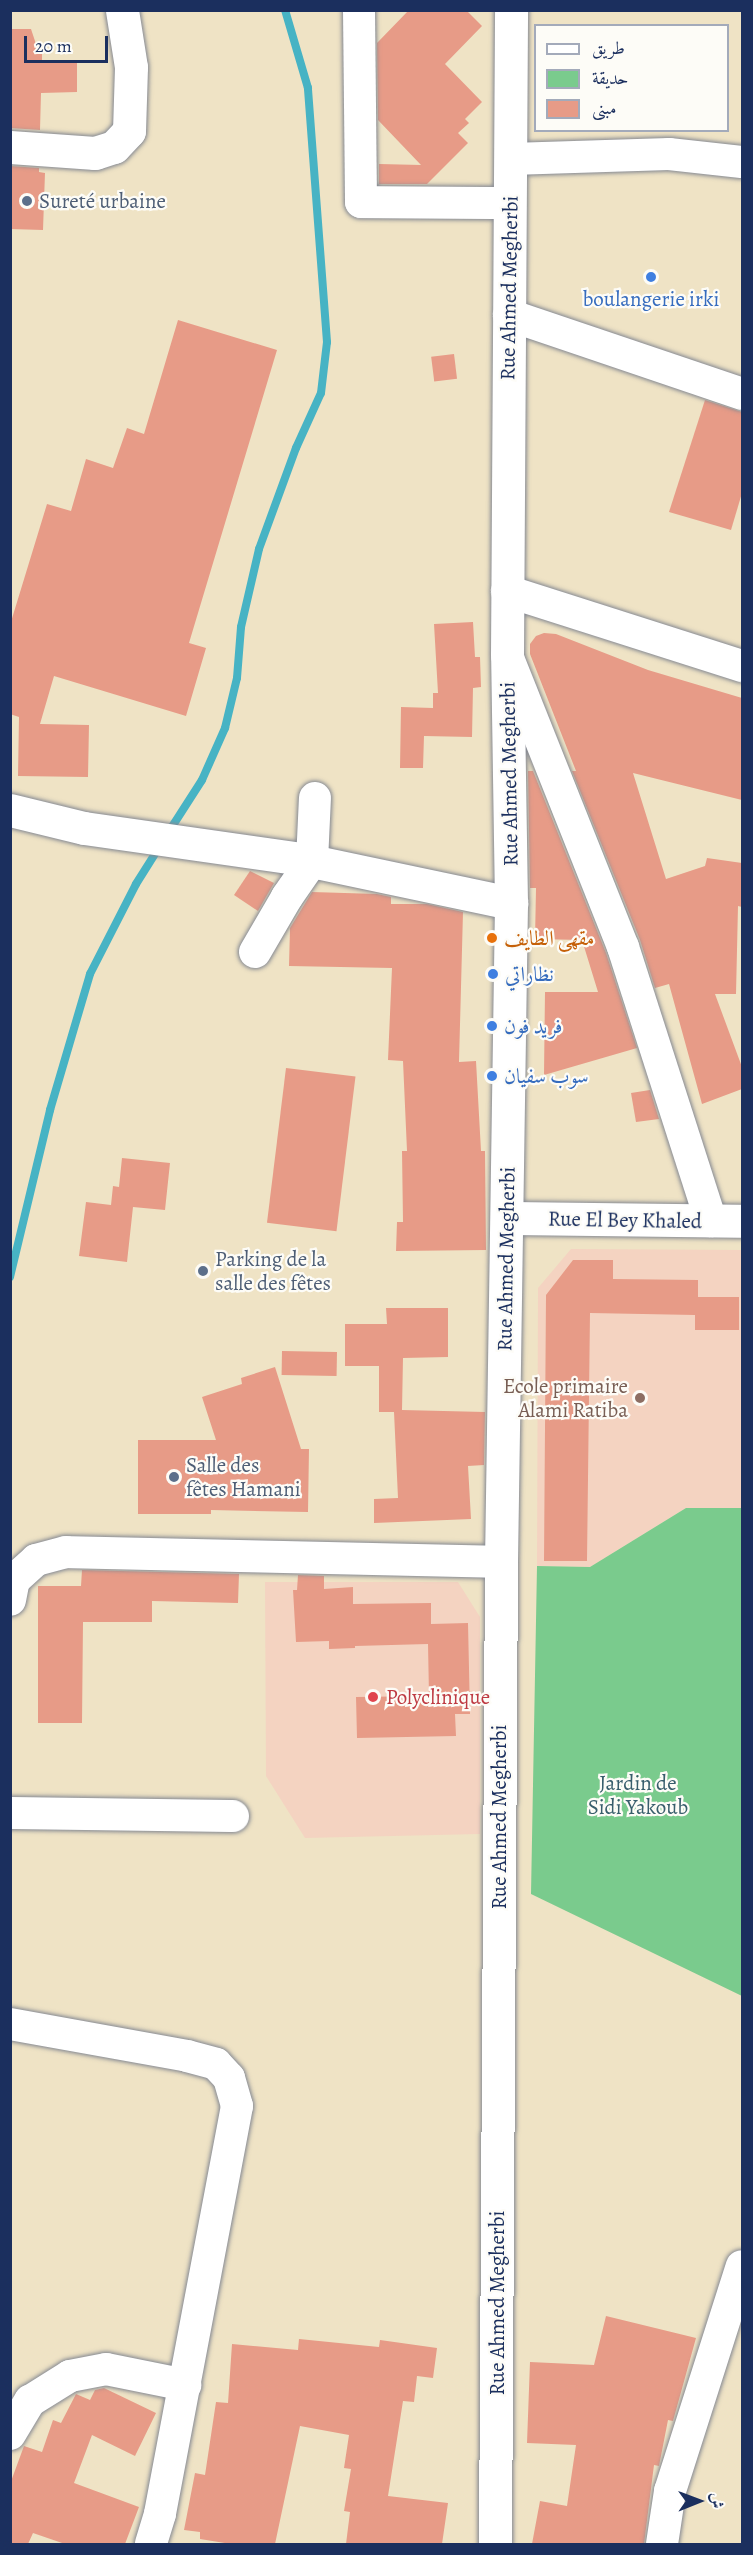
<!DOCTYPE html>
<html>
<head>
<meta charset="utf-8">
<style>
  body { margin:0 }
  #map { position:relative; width:753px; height:2555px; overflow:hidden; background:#efe3c5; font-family:Alegreya,Amiri,serif }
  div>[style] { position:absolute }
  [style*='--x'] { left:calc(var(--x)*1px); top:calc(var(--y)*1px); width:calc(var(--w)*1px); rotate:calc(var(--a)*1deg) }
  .built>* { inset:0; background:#f4d3c1 }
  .green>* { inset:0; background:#7acb8d }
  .stream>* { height:8px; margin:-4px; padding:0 4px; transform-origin:4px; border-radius:4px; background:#47b3c4 }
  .building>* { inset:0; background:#e79b87; transform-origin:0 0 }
  .roads { filter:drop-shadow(0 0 2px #858992) drop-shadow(0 0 2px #858992) }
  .minor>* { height:32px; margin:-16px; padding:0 16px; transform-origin:16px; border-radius:16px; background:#fff }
  .tertiary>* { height:33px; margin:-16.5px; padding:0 16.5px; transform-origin:16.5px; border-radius:16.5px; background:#fff }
  .secondary>* { height:33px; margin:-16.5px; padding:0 16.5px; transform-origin:16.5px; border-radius:16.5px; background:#fff }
  .dots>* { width:16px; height:16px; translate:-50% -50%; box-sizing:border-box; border:3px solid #fdfcf7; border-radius:50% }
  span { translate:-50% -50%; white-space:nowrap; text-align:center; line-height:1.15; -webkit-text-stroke:4.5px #fdfcf7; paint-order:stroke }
  .service-label { font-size:21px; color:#4e5e75 }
  .left { translate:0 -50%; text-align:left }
  .street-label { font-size:21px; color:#1b2f5e }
  .shop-label { font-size:21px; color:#366cbe }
  .food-label { font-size:21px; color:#c56008 }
  .education-label { font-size:21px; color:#785e54 }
  .right { translate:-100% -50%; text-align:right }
  .health-label { font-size:21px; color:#be3a42 }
  .park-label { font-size:21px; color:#385e6c }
  .frame { position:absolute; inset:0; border:12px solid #1b2f5e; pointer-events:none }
  .legend { position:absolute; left:534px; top:24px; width:195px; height:108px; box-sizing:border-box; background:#fdfcf7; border:2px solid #a3aaba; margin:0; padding:8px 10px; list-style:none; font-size:18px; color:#1b2f5e }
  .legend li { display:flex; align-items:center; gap:12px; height:30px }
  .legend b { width:30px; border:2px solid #a3aaba }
  .north { position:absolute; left:669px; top:2471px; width:60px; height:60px; -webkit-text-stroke:4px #fdfcf7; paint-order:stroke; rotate:89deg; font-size:16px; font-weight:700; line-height:24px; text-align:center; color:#1b2f5e }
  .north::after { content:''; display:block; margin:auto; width:21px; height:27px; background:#1b2f5e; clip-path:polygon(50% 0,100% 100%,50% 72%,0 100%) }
  .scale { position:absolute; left:24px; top:36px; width:84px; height:27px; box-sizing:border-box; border:3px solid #1b2f5e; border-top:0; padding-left:8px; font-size:18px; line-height:21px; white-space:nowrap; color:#1b2f5e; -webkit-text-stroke:4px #fdfcf7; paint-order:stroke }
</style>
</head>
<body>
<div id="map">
  <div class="built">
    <i style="clip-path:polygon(571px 1249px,742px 1250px,742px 1508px,686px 1508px,590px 1567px,537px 1566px,538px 1288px)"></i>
    <i style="clip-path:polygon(265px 1582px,458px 1582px,480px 1617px,480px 1834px,305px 1838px,266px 1776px)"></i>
  </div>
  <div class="green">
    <i style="clip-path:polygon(686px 1508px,742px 1508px,742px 1996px,531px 1894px,537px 1566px,590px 1567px)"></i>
  </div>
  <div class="stream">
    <i style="--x:168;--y:833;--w:63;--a:-57.3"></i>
    <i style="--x:202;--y:780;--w:57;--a:-66.1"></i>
    <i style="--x:225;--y:728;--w:51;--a:-76.5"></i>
    <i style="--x:237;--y:678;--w:51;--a:-85.5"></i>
    <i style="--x:241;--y:627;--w:80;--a:-77"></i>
    <i style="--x:259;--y:549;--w:108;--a:-69.9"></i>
    <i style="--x:296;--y:448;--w:60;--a:-65.6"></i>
    <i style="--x:321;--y:393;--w:51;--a:-83.3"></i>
    <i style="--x:327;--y:342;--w:255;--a:-94.3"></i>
    <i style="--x:308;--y:88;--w:81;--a:-106.4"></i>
    <i style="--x:10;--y:1277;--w:172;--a:-76.5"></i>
    <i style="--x:50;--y:1110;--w:142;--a:-73.6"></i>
    <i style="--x:90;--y:974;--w:101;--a:-62.9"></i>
    <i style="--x:136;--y:884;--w:45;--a:-57.7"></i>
  </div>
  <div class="building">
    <i style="clip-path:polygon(409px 10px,466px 10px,482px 26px,445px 64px,482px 102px,465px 119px,469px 123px,458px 133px,468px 143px,427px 184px,379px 184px,379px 164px,421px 165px,378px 120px,377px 43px)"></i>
    <i style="clip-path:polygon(10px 29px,31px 29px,38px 50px,42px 50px,42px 60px,77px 61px,77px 92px,41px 93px,40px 130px,10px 128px)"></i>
    <i style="clip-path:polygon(10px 166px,39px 168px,39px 172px,45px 173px,43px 230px,10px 229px)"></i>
    <i style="clip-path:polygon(178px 320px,277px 350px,189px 643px,206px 648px,186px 716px,54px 676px,40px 724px,89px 725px,88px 777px,18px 776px,19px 717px,10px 714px,10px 625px,47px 504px,71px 511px,86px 459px,113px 468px,127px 428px,144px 434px)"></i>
    <i style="left:454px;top:354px;width:25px;height:23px;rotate:83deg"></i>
    <i style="clip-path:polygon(705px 400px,742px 412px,742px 493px,731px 530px,669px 512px)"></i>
    <i style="clip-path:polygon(473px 622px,475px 657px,480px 657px,481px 687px,473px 688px,472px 737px,424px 736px,423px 768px,400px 768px,401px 707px,433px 708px,433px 693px,438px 693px,434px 624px)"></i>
    <i style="clip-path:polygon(544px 633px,556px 634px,648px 670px,742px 698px,742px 800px,633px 773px,666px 879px,705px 866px,707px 858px,742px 863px,742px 907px,738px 906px,736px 994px,715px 994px,742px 1067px,742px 1089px,702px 1104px,669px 984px,655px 988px,640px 940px,572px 771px,576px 771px,530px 654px,530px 644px,536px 636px)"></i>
    <i style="clip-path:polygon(528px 771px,533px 771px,606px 953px,637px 1048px,544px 1075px,545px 992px,598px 992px,582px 940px,535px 939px,536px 888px,530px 888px)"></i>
    <i style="clip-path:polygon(250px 871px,274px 883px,258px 911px,234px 895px)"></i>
    <i style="clip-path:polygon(312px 892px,377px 894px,391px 897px,391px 904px,427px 904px,463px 912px,459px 1062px,476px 1061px,481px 1151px,485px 1151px,486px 1250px,396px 1251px,397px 1222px,403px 1222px,402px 1151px,407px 1151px,403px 1061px,388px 1060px,392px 968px,289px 966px,290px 928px)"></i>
    <i style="left:286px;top:1068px;width:70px;height:156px;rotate:7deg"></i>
    <i style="clip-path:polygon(650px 1090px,659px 1119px,636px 1122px,631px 1093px)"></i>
    <i style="clip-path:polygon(122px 1158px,170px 1163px,165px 1210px,133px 1207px,127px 1262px,79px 1256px,86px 1202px,111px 1205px,113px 1186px,119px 1187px)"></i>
    <i style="clip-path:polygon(573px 1260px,613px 1260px,613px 1279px,698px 1280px,698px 1297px,739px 1297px,739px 1330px,695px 1330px,695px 1315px,590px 1313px,587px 1561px,544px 1561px,546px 1295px)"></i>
    <i style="clip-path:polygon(386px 1308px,448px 1308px,448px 1357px,403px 1358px,402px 1410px,485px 1412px,484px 1465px,468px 1466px,471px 1519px,374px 1523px,374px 1499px,398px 1498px,394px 1412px,379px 1412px,379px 1366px,345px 1366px,345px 1324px,387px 1324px)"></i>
    <i style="left:282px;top:1351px;width:55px;height:24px;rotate:1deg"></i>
    <i style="clip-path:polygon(275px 1367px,301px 1449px,309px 1449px,308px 1512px,211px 1510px,211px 1514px,138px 1514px,138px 1440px,216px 1440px,202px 1397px,242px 1384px,241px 1378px)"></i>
    <i style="clip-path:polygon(82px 1570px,239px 1574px,238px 1603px,152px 1601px,152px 1622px,83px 1622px,82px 1723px,38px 1723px,38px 1586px,81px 1586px)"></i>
    <i style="clip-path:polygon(298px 1575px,324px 1576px,324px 1589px,353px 1587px,353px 1604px,431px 1603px,431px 1624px,468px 1623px,470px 1714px,455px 1714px,456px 1736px,357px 1738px,356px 1697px,429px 1696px,428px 1644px,355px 1646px,355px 1648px,329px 1649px,329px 1641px,296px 1642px,293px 1590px,297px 1590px)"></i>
    <i style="clip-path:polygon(606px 2316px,696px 2338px,673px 2421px,668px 2420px,659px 2466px,654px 2465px,644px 2544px,532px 2544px,540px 2501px,567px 2506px,576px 2445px,527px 2443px,530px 2362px,594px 2365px)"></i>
    <i style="clip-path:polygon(299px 2339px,379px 2347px,380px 2340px,437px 2348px,433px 2378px,417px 2376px,414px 2402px,403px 2401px,388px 2496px,448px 2503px,442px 2544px,346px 2544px,350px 2512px,344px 2511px,351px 2469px,344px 2468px,349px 2435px,300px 2426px,275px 2544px,231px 2544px,200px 2539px,200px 2532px,184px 2530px,195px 2473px,205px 2475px,216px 2402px,228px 2403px,232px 2344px,298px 2350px)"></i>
    <i style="clip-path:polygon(104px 2388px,156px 2413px,135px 2456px,92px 2435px,74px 2483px,139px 2507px,125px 2544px,65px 2544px,33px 2533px,28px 2544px,10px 2544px,10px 2484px,24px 2446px,42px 2452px,53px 2420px,61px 2423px,76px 2394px,90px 2400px,95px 2390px)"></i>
  </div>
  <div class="roads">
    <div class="minor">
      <i style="--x:359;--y:10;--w:192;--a:89.4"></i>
      <i style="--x:361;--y:202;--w:149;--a:0.4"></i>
      <i style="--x:511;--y:159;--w:158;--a:-1.8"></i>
      <i style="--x:669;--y:154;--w:73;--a:6.3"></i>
      <i style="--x:509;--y:315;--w:246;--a:18.7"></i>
      <i style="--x:507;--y:591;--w:247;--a:17.7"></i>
      <i style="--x:508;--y:658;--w:311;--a:68.3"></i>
      <i style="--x:623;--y:947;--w:288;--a:72.2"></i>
      <i style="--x:255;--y:952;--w:64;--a:-59.8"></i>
      <i style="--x:287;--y:897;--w:44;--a:-55.2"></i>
      <i style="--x:312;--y:861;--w:63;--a:-87.3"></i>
      <i style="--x:10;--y:1600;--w:20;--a:-79"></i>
      <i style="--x:14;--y:1580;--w:30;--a:-42"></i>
      <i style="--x:36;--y:1560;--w:31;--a:-15"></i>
      <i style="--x:66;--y:1552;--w:435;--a:1.3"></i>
      <i style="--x:10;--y:1813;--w:223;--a:0.8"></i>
      <i style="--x:10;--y:2024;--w:180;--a:10.2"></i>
      <i style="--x:187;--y:2056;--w:30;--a:15"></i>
      <i style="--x:216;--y:2064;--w:19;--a:47"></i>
      <i style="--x:229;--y:2078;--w:29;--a:74"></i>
      <i style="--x:237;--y:2106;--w:415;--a:100.7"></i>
      <i style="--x:160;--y:2514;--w:31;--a:107"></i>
      <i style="--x:10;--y:2434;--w:39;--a:-59"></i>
      <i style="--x:30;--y:2401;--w:47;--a:-32"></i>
      <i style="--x:70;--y:2376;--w:37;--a:-11"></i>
      <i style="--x:106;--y:2369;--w:81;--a:11.4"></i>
      <i style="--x:662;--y:2544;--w:54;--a:-81.4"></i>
      <i style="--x:670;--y:2491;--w:236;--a:-72.3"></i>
    </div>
    <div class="tertiary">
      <i style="--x:10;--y:147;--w:85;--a:4"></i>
      <i style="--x:95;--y:153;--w:20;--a:-18"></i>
      <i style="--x:114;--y:147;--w:22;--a:-47"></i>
      <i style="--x:129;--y:131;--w:64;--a:-88.2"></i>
      <i style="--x:131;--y:67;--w:58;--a:-99"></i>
      <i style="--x:10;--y:810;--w:76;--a:13.7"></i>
      <i style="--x:84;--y:828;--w:220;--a:8.1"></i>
      <i style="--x:302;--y:859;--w:214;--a:11.9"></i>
    </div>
    <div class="secondary">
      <i style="--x:507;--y:1218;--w:235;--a:0.7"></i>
      <i style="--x:495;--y:2544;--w:982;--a:-89.65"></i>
      <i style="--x:501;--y:1562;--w:659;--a:-89.13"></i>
      <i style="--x:511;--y:903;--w:248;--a:-90.9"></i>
      <i style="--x:507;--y:655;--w:645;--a:-89.64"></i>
    </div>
  </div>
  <div class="dots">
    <i style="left:27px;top:201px;background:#5c6f8a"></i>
    <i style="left:651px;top:277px;background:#3f7fe0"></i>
    <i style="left:492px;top:938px;background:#e8710a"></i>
    <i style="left:493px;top:974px;background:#3f7fe0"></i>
    <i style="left:492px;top:1026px;background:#3f7fe0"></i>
    <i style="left:492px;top:1076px;background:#3f7fe0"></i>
    <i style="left:203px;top:1271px;background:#5c6f8a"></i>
    <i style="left:640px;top:1398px;background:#8d6e63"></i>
    <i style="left:174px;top:1477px;background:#5c6f8a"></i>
    <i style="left:373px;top:1697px;background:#e0444e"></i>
  </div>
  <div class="service-label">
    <span class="left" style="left:39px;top:201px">Sureté urbaine</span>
    <span class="left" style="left:215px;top:1271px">Parking de la<br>salle des fêtes</span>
    <span class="left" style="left:186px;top:1477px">Salle des<br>fêtes Hamani</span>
  </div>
  <div class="street-label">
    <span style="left:509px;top:288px;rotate:-89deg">Rue Ahmed Megherbi</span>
    <span style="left:509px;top:774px;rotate:-91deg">Rue Ahmed Megherbi</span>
    <span style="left:625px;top:1220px;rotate:1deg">Rue El Bey Khaled</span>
    <span style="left:506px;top:1259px;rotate:-89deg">Rue Ahmed Megherbi</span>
    <span style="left:499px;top:1817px;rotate:-90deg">Rue Ahmed Megherbi</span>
    <span style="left:497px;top:2303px;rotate:-90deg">Rue Ahmed Megherbi</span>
  </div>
  <div class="shop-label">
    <span style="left:651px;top:299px">boulangerie irki</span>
    <span class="left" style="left:505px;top:974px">نظاراتي</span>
    <span class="left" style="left:504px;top:1026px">فريد فون</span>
    <span class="left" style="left:504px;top:1076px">سوب سفيان</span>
  </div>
  <div class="food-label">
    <span class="left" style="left:504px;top:938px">مقهى الطايف</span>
  </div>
  <div class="education-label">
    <span class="right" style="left:628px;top:1398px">Ecole primaire<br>Alami Ratiba</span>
  </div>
  <div class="health-label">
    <span class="left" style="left:386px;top:1697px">Polyclinique</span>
  </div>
  <div class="park-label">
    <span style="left:638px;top:1795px">Jardin de<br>Sidi Yakoub</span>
  </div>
  <div class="frame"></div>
  <ul class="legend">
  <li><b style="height:8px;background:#fff"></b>طريق</li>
  <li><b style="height:16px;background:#7acb8d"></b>حديقة</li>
  <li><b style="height:16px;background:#e79b87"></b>مبنى</li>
  </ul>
  <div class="north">ش</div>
  <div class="scale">20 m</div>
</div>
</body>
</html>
